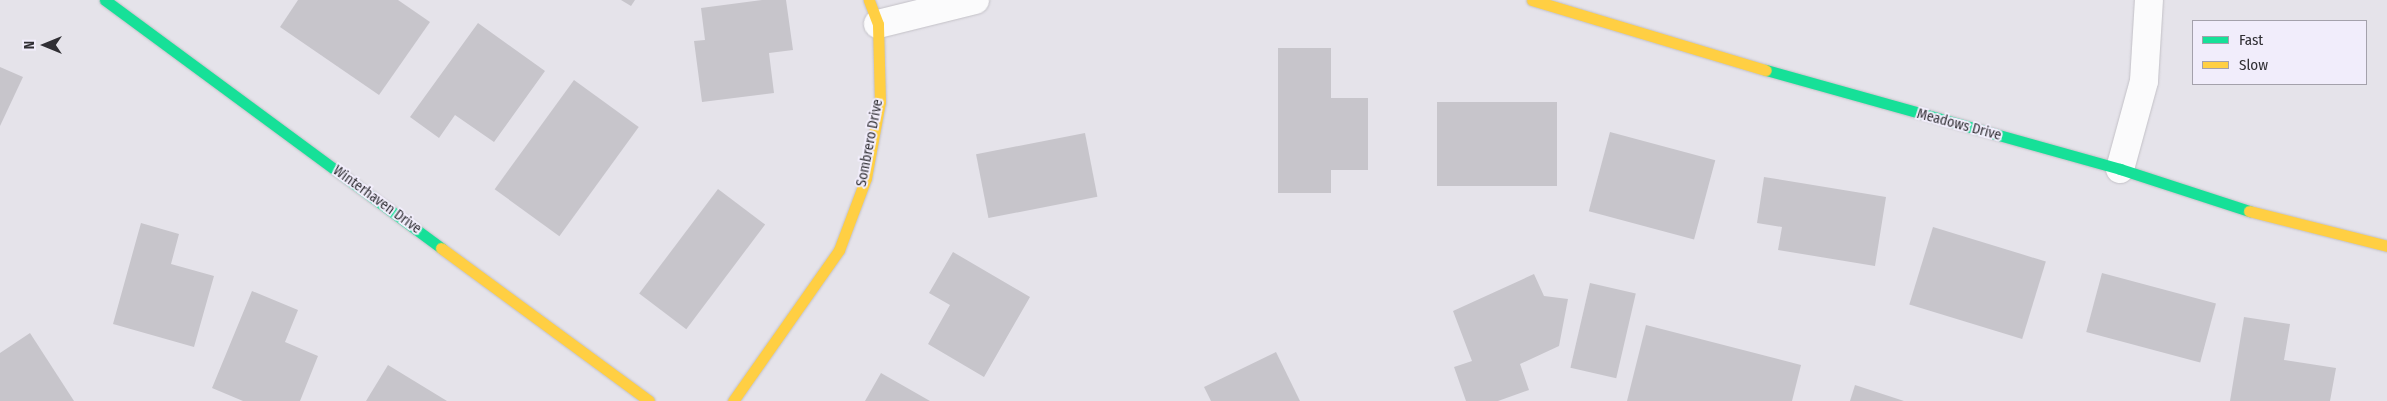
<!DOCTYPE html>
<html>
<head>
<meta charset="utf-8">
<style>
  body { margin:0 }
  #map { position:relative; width:2387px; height:401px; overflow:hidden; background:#e5e3ea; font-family:"Fira Sans Condensed",sans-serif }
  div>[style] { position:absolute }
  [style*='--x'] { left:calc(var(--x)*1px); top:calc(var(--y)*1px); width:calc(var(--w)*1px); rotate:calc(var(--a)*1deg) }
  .building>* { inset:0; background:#c7c5cb; transform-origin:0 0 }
  .roads { filter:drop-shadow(0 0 1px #c3c1c7) drop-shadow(0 0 1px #c3c1c7) }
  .street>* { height:28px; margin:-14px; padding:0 14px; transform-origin:14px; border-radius:14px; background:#fbfbfc }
  .fast>* { height:11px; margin:-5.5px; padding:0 5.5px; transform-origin:5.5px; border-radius:5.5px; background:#16e098 }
  .slow>* { height:11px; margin:-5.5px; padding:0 5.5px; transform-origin:5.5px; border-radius:5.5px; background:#ffcf43 }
  span { translate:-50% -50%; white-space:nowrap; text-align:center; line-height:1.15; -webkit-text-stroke:4px #f1edfb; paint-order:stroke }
  .street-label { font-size:14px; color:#302f34 }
  .legend { position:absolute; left:2192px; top:20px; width:175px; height:65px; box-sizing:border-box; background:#f1edfb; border:1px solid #a4a1ab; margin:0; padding:6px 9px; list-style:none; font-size:15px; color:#302f34 }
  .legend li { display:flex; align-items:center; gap:10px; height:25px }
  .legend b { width:25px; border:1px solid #a4a1ab }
  .north { position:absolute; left:20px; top:20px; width:50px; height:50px; -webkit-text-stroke:4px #f1edfb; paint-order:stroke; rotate:270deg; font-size:14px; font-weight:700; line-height:20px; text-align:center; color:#302f34 }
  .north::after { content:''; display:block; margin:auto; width:18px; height:22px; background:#302f34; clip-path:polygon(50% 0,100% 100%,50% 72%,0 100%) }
</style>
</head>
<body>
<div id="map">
  <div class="building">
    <i style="clip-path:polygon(298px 0,398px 0,430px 22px,379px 95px,280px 27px)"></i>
    <i style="clip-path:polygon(621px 0,635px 0,631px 6px)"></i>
    <i style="clip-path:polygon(762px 0,786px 0,793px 50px,769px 53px,774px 93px,702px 102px,694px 41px,705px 40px,701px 8px)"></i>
    <i style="clip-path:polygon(478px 23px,545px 71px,494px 142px,455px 115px,439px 138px,410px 117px)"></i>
    <i style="clip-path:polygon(1278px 48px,1331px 48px,1331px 98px,1368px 98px,1368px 170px,1331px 170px,1331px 193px,1278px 193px)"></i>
    <i style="clip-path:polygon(0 67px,23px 77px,0 126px)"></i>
    <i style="left:574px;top:80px;width:80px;height:135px;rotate:36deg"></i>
    <i style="left:1437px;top:102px;width:120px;height:84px"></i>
    <i style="left:1610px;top:132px;width:109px;height:82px;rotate:15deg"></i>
    <i style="left:1085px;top:133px;width:65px;height:111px;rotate:79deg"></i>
    <i style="clip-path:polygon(1764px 177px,1886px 197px,1875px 266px,1778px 250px,1782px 227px,1757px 223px)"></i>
    <i style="left:718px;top:189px;width:59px;height:131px;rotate:37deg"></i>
    <i style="clip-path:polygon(141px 223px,179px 234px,171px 264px,214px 276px,194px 347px,113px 324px)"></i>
    <i style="left:1933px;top:227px;width:118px;height:81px;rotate:17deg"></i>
    <i style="clip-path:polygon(953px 252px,1030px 297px,984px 377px,928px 344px,950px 305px,929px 293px)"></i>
    <i style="left:2102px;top:273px;width:118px;height:61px;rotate:15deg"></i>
    <i style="clip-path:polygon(1534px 274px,1544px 296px,1568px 299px,1559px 346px,1520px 364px,1529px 390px,1498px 401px,1466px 401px,1454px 367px,1472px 361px,1453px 311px)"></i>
    <i style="left:1590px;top:283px;width:47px;height:87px;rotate:13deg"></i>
    <i style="clip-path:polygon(252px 291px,298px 310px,285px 342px,318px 356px,300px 401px,243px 401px,212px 388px)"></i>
    <i style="clip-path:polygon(2244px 317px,2290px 324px,2284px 360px,2336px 368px,2330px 401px,2230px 401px)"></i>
    <i style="clip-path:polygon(1646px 325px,1801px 365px,1792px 401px,1627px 401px)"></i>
    <i style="clip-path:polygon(30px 333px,74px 401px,0 401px,0 353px)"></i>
    <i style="clip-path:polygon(1276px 352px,1300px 401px,1211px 401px,1204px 387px)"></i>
    <i style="clip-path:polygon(388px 365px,447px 401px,366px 401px)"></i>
    <i style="clip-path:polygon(881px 373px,930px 401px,865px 401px)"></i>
    <i style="clip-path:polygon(1855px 385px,1904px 401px,1850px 401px)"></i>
  </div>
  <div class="roads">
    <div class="street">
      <i style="--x:878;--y:24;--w:100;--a:-13.9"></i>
      <i style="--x:2120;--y:169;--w:91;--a:-74.7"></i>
      <i style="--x:2144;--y:81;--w:81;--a:-86.5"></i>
    </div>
    <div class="fast">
      <i style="--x:105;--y:0;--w:418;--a:36.4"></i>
      <i style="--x:1766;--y:70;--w:368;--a:15.6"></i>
      <i style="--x:2120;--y:169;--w:136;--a:18"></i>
    </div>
    <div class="slow">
      <i style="--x:1532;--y:0;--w:244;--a:16.7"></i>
      <i style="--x:2249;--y:211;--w:142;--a:14.2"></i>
      <i style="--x:441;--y:248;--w:258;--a:36.3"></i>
      <i style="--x:733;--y:401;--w:184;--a:-54.9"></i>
      <i style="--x:839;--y:250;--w:77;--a:-69.4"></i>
      <i style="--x:866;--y:178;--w:77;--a:-79.6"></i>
      <i style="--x:880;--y:102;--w:78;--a:-91.5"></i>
      <i style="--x:878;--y:24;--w:26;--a:-111"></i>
    </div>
  </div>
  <div class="street-label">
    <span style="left:1959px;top:125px;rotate:15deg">Meadows Drive</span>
    <span style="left:870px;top:143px;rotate:-79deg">Sombrero Drive</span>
    <span style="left:377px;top:200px;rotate:36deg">Winterhaven Drive</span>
  </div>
  <ul class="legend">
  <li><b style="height:6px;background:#16e098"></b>Fast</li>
  <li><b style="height:6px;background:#ffcf43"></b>Slow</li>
  </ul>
  <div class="north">N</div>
</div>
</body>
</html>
